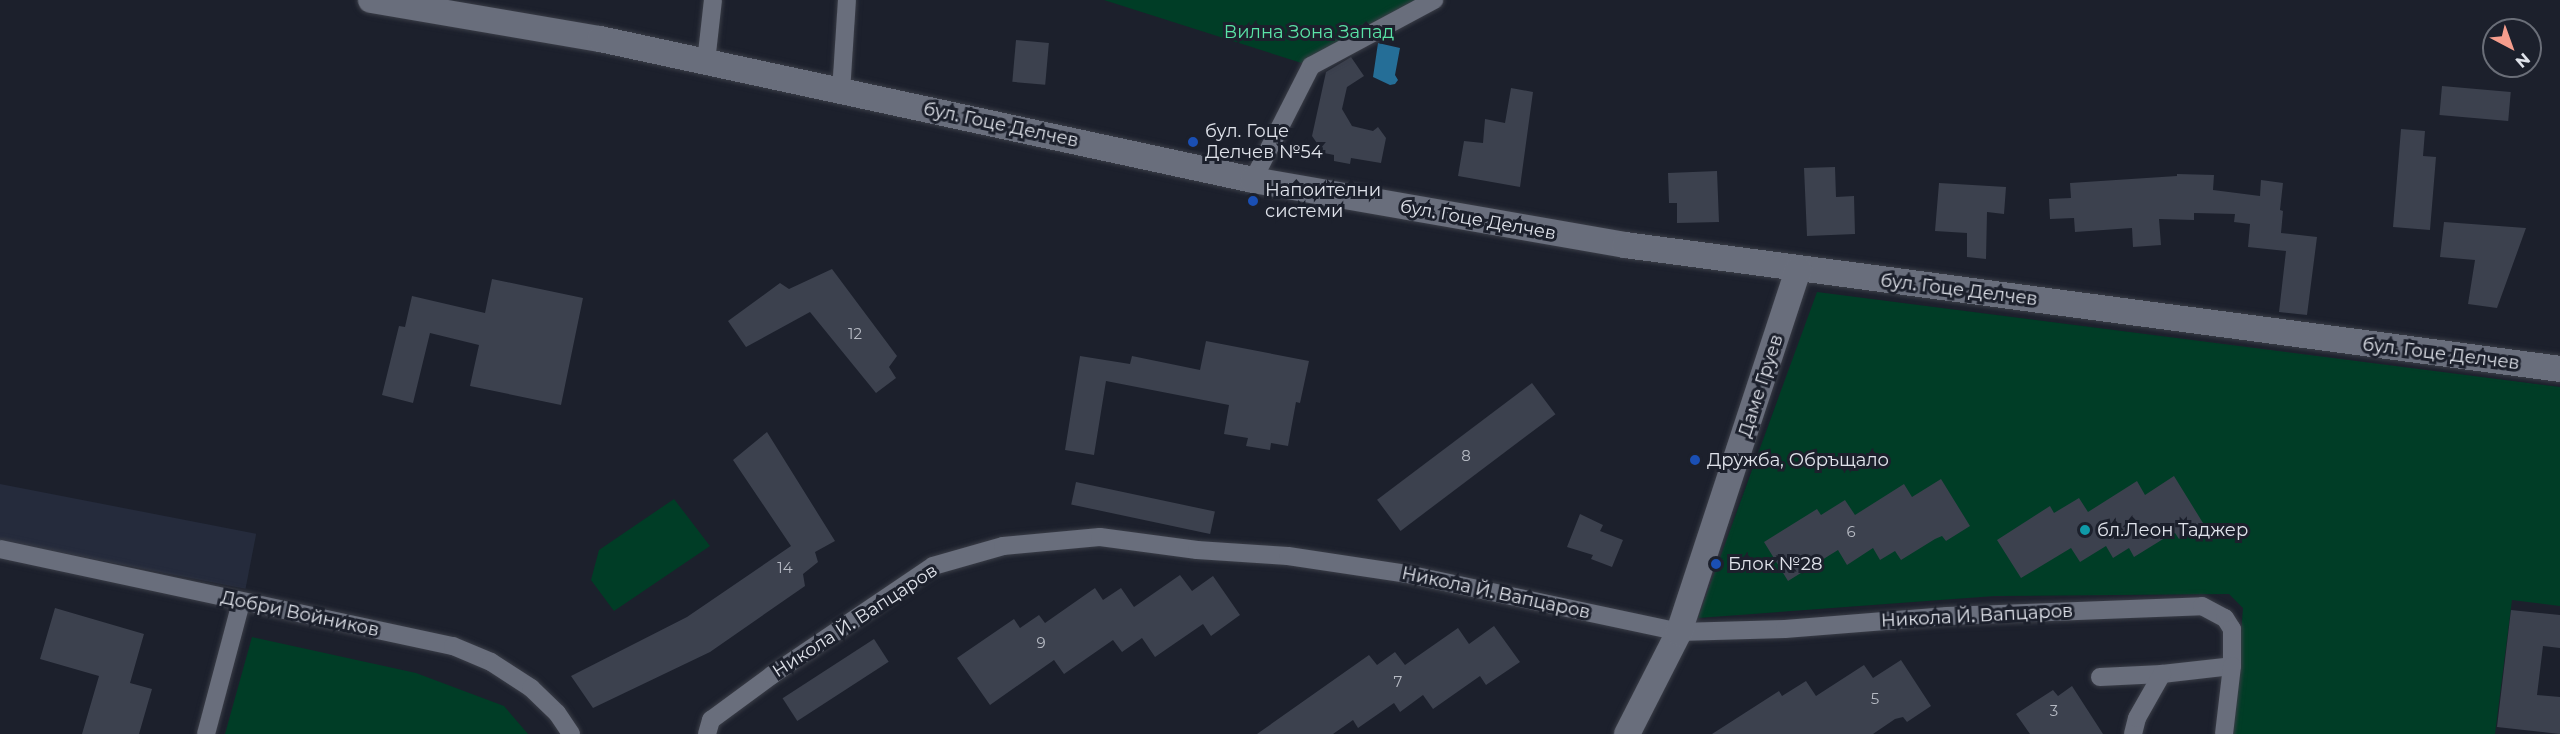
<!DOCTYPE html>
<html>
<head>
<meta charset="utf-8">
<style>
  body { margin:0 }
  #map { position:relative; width:2560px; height:734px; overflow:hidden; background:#1c202c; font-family:Montserrat,sans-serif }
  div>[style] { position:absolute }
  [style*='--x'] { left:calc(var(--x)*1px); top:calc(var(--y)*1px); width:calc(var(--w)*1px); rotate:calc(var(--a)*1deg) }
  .built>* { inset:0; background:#252b3c; transform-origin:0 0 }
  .green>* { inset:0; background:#003d26 }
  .water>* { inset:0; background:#256e97 }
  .building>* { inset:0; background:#3c414e; transform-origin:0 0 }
  .roads { filter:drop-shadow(0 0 2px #3a3d47) drop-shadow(0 0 2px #3a3d47) }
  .minor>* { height:18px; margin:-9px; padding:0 9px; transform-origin:9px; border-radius:9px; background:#696e7c }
  .secondary>* { height:26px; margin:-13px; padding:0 13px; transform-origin:13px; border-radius:13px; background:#696e7c }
  .dots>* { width:16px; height:16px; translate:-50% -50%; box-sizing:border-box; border:3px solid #1c202c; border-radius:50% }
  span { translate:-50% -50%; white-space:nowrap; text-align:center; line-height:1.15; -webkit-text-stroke:6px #1c202c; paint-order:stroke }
  .number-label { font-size:15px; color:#b6bac3 }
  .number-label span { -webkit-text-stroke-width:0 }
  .park-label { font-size:18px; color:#5ae4a7 }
  .street-label { font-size:18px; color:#dfe2ea }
  .poi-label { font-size:18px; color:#dfe2ea }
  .left { translate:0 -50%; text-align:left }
  .north { position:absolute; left:2482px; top:18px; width:60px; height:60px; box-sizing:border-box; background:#1c202c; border:2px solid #6a6e78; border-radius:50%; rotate:139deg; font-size:16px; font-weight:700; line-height:24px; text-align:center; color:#dfe2ea }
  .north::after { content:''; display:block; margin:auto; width:21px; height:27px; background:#f59d8d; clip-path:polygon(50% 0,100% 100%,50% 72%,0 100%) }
</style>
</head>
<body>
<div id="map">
  <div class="built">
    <i style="left:0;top:484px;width:261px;height:56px;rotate:11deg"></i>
  </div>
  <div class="green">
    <i style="clip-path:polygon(1104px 0,1434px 0,1311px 66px)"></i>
    <i style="clip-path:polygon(1817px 292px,2560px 387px,2560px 606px,2512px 600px,2495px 734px,2233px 734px,2243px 608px,2229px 594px,1995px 596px,1698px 618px)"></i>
    <i style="clip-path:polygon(674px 499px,710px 546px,614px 611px,591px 580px,599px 550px)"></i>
    <i style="clip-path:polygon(252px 637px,416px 673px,504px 706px,528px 734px,225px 734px)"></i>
  </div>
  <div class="water">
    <i style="clip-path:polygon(1378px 43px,1400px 48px,1395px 75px,1398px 80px,1395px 84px,1390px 85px,1373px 77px)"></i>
  </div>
  <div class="building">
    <i style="left:1016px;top:40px;width:33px;height:42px;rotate:5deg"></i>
    <i style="clip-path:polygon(1351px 57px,1364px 76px,1347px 87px,1342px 109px,1352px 126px,1373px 131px,1378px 127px,1386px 138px,1381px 163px,1351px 158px,1350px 164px,1334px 161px,1334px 155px,1324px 153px,1312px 136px,1326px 72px)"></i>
    <i style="left:2442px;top:86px;width:69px;height:29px;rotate:5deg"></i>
    <i style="clip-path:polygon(1511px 88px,1533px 92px,1520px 187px,1458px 176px,1464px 141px,1483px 143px,1485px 119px,1505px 123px)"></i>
    <i style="clip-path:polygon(2401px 129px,2425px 131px,2423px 156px,2436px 157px,2430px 230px,2393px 227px)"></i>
    <i style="clip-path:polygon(1835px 167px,1836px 197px,1854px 196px,1855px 234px,1807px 236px,1804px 168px)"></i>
    <i style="clip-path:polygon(1717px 171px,1719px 222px,1677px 223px,1677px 203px,1669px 203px,1668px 173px)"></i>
    <i style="clip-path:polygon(2177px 174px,2214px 175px,2213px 190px,2260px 196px,2261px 180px,2283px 183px,2280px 210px,2283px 211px,2281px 233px,2317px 237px,2307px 315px,2279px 312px,2286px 251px,2248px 247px,2250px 224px,2234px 222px,2235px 214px,2194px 213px,2194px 220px,2159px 219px,2161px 245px,2133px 247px,2132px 228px,2075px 232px,2074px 218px,2050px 219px,2049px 199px,2071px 198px,2070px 183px,2177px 176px)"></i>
    <i style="clip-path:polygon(1939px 183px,2006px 187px,2004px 214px,1987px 212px,1986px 259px,1967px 257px,1967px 233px,1935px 231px)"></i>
    <i style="clip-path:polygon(2444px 222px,2526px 228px,2497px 308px,2468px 304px,2475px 260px,2440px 257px)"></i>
    <i style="clip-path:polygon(832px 269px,897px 356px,889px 367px,896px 378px,876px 393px,810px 312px,746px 347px,728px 321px,780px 283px,789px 289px)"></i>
    <i style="clip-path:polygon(492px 279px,583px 298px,561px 405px,470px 386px,479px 345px,430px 333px,413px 403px,382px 395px,399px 326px,405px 327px,412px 296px,485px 313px)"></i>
    <i style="clip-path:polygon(1206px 341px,1309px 361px,1300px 403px,1296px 402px,1288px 446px,1271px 443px,1270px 450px,1246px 446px,1248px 438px,1224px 434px,1229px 405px,1106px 381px,1094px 455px,1065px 450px,1080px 356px,1130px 364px,1132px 356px,1200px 370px)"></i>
    <i style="left:1532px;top:383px;width:39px;height:194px;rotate:53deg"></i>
    <i style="clip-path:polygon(767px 432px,835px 541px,815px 552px,818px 562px,803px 574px,805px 586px,710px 652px,593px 708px,571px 676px,687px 617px,791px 546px,733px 460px)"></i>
    <i style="clip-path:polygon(2174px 476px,2203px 523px,2179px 539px,2175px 533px,2168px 536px,2134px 557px,2129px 548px,2113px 558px,2106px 546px,2080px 562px,2071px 548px,2021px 578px,1997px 540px,2050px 506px,2054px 513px,2079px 498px,2088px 512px,2137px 481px,2145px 495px)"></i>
    <i style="clip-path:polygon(1941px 479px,1970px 526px,1946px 541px,1942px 536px,1935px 539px,1901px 560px,1895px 551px,1880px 560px,1873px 548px,1847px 565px,1838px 550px,1788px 581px,1764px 542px,1817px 509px,1821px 515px,1845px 500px,1855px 515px,1904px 484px,1912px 497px)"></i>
    <i style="left:1076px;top:482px;width:142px;height:23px;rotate:12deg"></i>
    <i style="clip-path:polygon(1580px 514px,1603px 525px,1600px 531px,1623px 540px,1612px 567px,1591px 559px,1593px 555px,1567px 547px)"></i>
    <i style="clip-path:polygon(1180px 575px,1192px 591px,1213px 576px,1240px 615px,1211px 636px,1203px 624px,1155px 657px,1142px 638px,1122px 652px,1113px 640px,1064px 674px,1054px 660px,990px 705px,957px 658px,1014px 619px,1020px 628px,1039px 615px,1045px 623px,1095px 588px,1103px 600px,1121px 588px,1134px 607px)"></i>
    <i style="clip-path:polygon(55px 608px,144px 634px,130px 683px,152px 689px,139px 734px,82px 734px,99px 676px,40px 659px)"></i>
    <i style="clip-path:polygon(2511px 610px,2560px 615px,2560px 648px,2543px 646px,2537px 695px,2560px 697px,2560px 734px,2497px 727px)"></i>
    <i style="clip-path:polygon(1494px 626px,1520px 662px,1486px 685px,1480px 676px,1433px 709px,1423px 695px,1400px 712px,1394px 703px,1358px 728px,1353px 720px,1333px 734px,1257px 734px,1369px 655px,1377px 665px,1395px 652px,1405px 665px,1458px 628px,1469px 644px)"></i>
    <i style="left:874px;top:639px;width:27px;height:109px;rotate:57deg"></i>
    <i style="clip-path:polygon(1901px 660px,1931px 706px,1907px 722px,1903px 717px,1895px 719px,1873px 734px,1712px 734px,1779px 691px,1782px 696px,1806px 681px,1816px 696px,1864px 665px,1873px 678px)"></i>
    <i style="clip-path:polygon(2072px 686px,2103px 734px,2030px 734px,2016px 714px,2053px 690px,2058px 696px)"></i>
  </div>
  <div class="roads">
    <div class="minor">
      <i style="--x:706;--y:62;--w:62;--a:-83.6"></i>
      <i style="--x:841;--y:92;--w:92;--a:-86.3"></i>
      <i style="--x:1253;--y:180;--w:128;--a:-63"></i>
      <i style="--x:1311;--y:66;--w:140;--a:-28.2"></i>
      <i style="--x:0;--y:549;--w:463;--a:12.1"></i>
      <i style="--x:453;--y:646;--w:41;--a:22.8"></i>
      <i style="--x:491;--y:662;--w:48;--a:33"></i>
      <i style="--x:531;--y:688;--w:36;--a:44"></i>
      <i style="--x:557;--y:713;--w:25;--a:56"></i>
      <i style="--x:2100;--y:677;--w:62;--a:-2.8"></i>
      <i style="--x:2162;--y:674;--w:70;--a:-6.5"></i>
      <i style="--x:206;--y:734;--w:137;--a:-75.1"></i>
      <i style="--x:707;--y:734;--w:15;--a:-74"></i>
      <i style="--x:711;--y:720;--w:76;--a:-36.4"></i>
      <i style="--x:772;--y:675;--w:194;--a:-34.1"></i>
      <i style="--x:933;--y:566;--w:73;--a:-15.9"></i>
      <i style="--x:1003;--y:546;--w:97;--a:-5.3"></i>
      <i style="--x:1100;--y:537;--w:98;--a:7.6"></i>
      <i style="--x:1197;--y:550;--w:91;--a:3.8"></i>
      <i style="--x:1288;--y:556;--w:120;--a:8.6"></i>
      <i style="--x:1407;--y:574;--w:278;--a:12"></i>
      <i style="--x:1679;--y:632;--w:106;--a:-1.6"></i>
      <i style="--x:1785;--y:629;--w:163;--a:-4.6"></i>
      <i style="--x:1947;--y:616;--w:255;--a:-2.2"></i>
      <i style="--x:2202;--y:606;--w:26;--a:28"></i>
      <i style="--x:2225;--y:618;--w:13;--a:58"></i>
      <i style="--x:2232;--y:629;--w:37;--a:90"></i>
      <i style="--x:2232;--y:666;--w:68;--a:96.7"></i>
      <i style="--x:2133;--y:734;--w:16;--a:-76"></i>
      <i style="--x:2137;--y:718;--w:51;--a:-60.4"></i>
    </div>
    <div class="secondary">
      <i style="--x:371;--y:0;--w:232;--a:9.7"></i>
      <i style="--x:600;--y:39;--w:668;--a:12.18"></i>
      <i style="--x:1253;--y:180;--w:378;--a:9.9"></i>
      <i style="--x:1625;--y:245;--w:943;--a:7.55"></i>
      <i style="--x:1627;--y:734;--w:114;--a:-63"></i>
      <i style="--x:1679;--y:632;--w:382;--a:-71.8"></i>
    </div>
  </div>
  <div class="dots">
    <i style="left:1193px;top:142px;background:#1a4fb4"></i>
    <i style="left:1253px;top:201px;background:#1a4fb4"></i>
    <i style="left:1695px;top:460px;background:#1a4fb4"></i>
    <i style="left:2085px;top:530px;background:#0f9aa8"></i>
    <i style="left:1716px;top:564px;background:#1a4fb4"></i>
  </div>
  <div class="number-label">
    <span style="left:855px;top:334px">12</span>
    <span style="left:1466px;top:456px">8</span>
    <span style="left:1851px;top:532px">6</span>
    <span style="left:785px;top:568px">14</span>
    <span style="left:1041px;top:643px">9</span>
    <span style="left:1398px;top:682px">7</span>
    <span style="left:1875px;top:699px">5</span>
    <span style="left:2054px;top:711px">3</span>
  </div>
  <div class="park-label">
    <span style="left:1309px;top:32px">Вилна Зона Запад</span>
  </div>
  <div class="street-label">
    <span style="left:1001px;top:125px;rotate:12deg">бул. Гоце Делчев</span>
    <span style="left:1478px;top:220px;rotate:10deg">бул. Гоце Делчев</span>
    <span style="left:1959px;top:290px;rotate:7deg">бул. Гоце Делчев</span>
    <span style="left:2441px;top:354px;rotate:7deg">бул. Гоце Делчев</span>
    <span style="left:1761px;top:386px;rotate:-72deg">Даме Груев</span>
    <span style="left:1496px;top:593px;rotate:12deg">Никола Й. Вапцаров</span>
    <span style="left:300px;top:614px;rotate:12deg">Добри Войников</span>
    <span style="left:1977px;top:616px;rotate:-3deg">Никола Й. Вапцаров</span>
    <span style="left:855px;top:621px;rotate:-33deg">Никола Й. Вапцаров</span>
  </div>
  <div class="poi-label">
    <span class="left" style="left:1205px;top:142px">бул. Гоце<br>Делчев №54</span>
    <span class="left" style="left:1265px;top:201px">Напоителни<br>системи</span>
    <span class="left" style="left:1707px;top:460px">Дружба, Обръщало</span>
    <span class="left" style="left:2097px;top:530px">бл.Леон Таджер</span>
    <span class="left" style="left:1728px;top:564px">Блок №28</span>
  </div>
  <div class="north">N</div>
</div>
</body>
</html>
